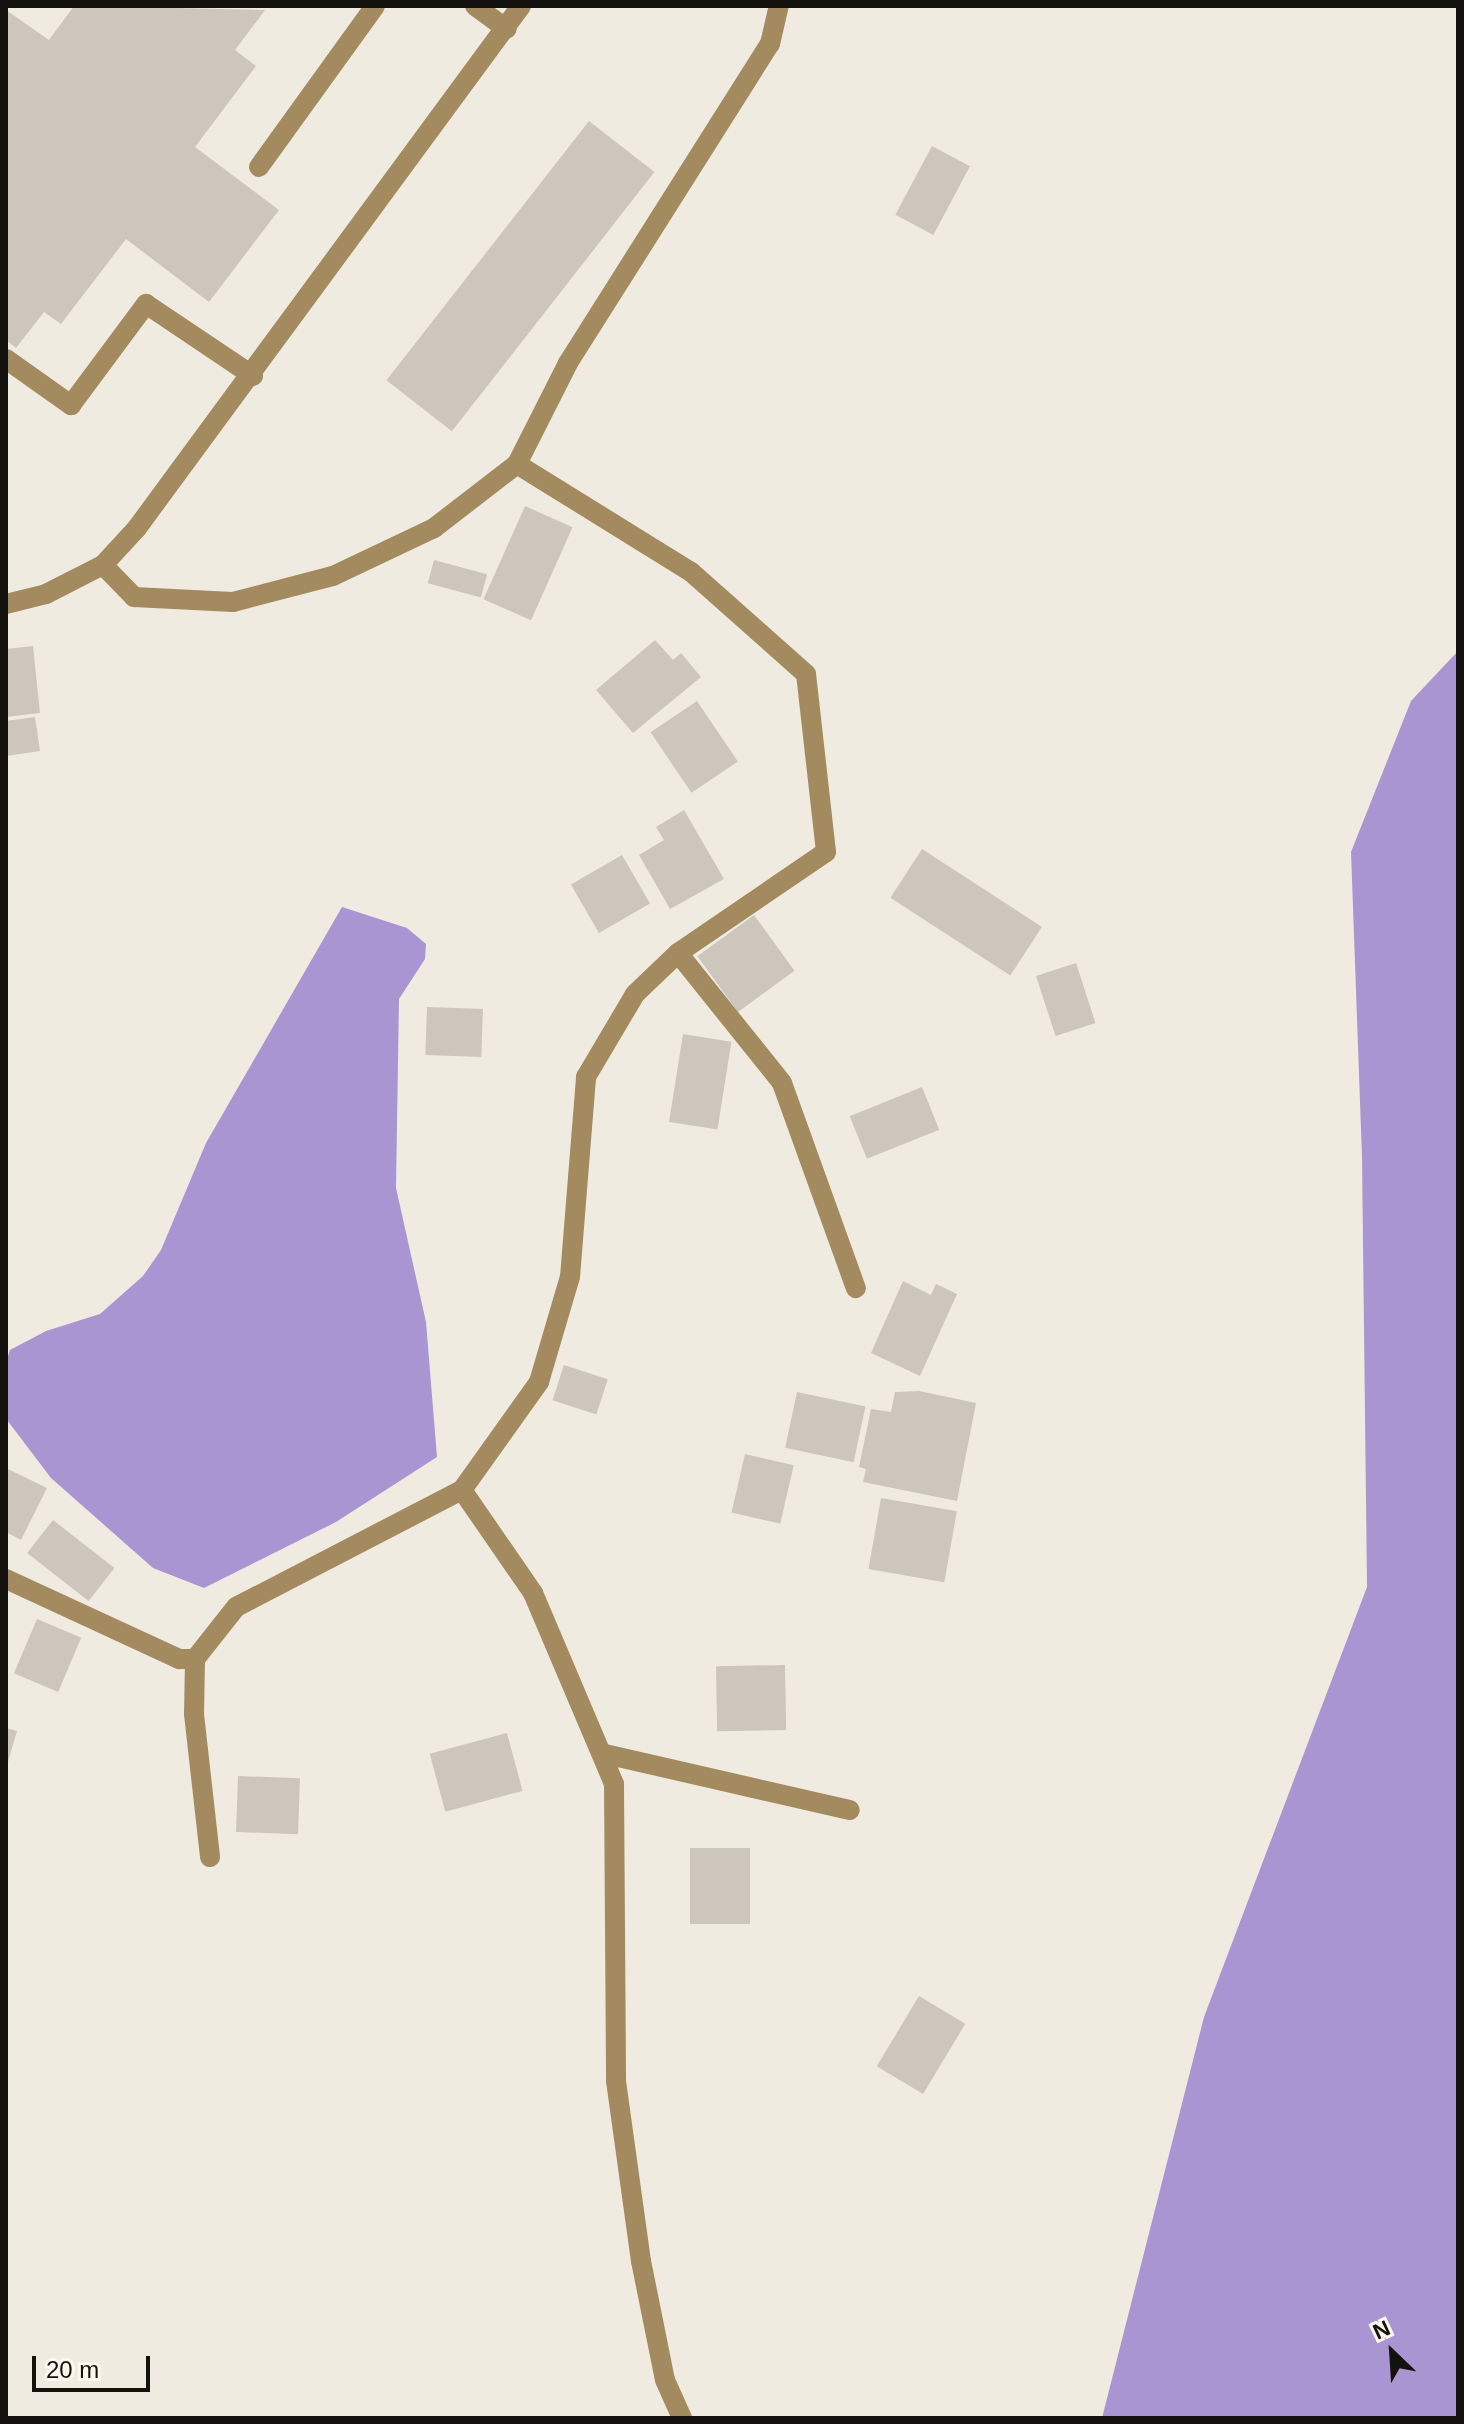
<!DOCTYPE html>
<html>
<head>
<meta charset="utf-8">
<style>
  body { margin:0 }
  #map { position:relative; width:1464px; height:2424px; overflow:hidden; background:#f0ebe1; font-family:Helvetica,sans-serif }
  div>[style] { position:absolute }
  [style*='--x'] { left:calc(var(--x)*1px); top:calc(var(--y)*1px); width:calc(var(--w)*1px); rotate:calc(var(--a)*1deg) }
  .water>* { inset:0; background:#a995d2 }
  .building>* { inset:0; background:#ccc6bd; transform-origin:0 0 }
  .minor>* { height:20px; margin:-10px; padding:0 10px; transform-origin:10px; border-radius:10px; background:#a48b5f }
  span { translate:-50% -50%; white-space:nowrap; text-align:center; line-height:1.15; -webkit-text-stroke:7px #fdf8ee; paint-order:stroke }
  .frame { position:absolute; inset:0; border:8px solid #13120e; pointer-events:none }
  .north { position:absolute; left:1352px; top:2312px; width:80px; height:80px; -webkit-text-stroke:6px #fdf8ee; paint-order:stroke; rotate:335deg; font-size:22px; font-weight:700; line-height:32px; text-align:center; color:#13120e }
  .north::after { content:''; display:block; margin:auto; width:28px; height:36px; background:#13120e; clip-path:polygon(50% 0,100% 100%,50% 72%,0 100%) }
  .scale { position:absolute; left:32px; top:2356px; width:118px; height:36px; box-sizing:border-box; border:4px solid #13120e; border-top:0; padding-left:10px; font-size:24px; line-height:28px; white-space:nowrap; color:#13120e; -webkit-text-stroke:6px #fdf8ee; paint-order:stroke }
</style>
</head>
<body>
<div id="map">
  <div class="water">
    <i style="clip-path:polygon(1458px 651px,1458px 2418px,1102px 2418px,1204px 2017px,1367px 1587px,1362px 1157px,1351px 852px,1411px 701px)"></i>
    <i style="clip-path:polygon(342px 907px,407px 928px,426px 944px,425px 959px,399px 999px,396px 1188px,426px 1322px,437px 1457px,336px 1522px,204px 1588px,153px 1568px,51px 1478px,7px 1420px,6px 1362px,10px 1350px,46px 1331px,100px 1314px,143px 1276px,161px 1250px,206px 1143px)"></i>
  </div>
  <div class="building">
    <i style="clip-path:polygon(74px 6px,265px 10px,235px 50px,256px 66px,195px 147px,279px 210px,209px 302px,126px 239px,61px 324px,44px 312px,16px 348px,6px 340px,6px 10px,49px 40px)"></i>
    <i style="left:589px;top:121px;width:83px;height:329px;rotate:38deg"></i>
    <i style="left:932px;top:146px;width:43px;height:78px;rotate:28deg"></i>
    <i style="left:525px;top:506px;width:52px;height:102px;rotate:24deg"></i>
    <i style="left:434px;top:560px;width:55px;height:24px;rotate:15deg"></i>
    <i style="clip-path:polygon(655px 640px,673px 660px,681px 653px,701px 677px,633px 733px,596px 690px)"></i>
    <i style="clip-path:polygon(33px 646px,40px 713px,6px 717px,6px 649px)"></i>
    <i style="left:697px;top:701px;width:73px;height:56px;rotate:56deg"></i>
    <i style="clip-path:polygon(35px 717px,40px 751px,6px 756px,6px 721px)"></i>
    <i style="clip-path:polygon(684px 810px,724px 879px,670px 909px,639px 855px,664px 840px,656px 827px)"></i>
    <i style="left:922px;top:849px;width:143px;height:58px;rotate:33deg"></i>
    <i style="left:622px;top:855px;width:56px;height:59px;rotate:60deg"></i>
    <i style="left:754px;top:915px;width:69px;height:70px;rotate:54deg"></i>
    <i style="left:1076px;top:963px;width:63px;height:42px;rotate:72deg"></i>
    <i style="left:427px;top:1007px;width:56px;height:48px;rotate:2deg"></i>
    <i style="left:683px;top:1034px;width:49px;height:89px;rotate:9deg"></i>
    <i style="left:922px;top:1087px;width:46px;height:78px;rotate:68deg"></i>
    <i style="clip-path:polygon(903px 1281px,931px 1295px,936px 1284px,957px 1294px,920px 1376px,871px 1353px)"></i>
    <i style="left:564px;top:1365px;width:46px;height:37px;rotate:18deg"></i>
    <i style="clip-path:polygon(919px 1391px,976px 1403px,957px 1501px,863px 1482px,866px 1469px,859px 1467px,871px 1409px,891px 1412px,895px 1392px)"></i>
    <i style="left:797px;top:1392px;width:70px;height:57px;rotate:12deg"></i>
    <i style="left:745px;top:1454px;width:50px;height:60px;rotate:13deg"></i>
    <i style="clip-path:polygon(8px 1469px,47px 1488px,21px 1540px,6px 1532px)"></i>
    <i style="left:881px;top:1498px;width:77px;height:72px;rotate:10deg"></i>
    <i style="left:53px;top:1520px;width:78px;height:42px;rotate:38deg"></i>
    <i style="left:37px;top:1619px;width:48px;height:59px;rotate:23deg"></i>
    <i style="left:785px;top:1665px;width:65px;height:69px;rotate:89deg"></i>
    <i style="clip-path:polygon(6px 1728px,17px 1731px,7px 1765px,6px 1765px)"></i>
    <i style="left:507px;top:1733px;width:60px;height:80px;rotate:75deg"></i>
    <i style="left:238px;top:1776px;width:62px;height:56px;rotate:2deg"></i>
    <i style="left:750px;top:1848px;width:76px;height:60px;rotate:90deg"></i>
    <i style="left:919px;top:1996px;width:54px;height:82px;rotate:31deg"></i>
  </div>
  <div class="minor">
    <i style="--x:475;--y:6;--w:39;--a:36"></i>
    <i style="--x:259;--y:167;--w:198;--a:-54.2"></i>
    <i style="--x:6;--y:359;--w:80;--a:35.3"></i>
    <i style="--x:71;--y:405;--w:126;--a:-53.4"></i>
    <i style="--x:146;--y:304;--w:129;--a:33.9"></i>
    <i style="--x:103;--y:565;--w:45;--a:45.9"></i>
    <i style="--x:134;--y:597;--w:99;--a:2.9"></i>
    <i style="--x:233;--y:602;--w:103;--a:-14.6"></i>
    <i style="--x:333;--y:576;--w:112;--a:-25.4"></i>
    <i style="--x:434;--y:528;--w:105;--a:-37.6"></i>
    <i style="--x:517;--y:464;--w:113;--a:-63.2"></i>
    <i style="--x:568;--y:363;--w:378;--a:-57.7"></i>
    <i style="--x:770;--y:44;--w:39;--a:-77"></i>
    <i style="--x:6;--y:604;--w:41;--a:-14"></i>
    <i style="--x:46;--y:594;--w:64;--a:-27"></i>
    <i style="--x:103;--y:565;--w:50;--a:-47.4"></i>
    <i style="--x:137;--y:528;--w:648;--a:-53.66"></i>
    <i style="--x:678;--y:953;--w:166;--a:51.3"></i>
    <i style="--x:782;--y:1083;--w:218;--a:70.2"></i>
    <i style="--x:462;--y:1490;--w:125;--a:55.4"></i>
    <i style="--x:533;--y:1593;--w:207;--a:67"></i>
    <i style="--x:614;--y:1784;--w:297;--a:89.6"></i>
    <i style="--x:616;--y:2081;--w:182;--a:82.1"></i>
    <i style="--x:641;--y:2261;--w:121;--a:78.6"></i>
    <i style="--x:665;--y:2380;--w:42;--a:65.9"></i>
    <i style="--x:6;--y:1579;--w:191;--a:24.8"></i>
    <i style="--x:179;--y:1659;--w:16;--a:0"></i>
    <i style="--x:195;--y:1659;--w:66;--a:-51.7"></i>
    <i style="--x:236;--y:1607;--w:254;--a:-27.4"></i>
    <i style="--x:462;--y:1490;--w:133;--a:-54.5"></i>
    <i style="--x:539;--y:1382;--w:109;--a:-73.6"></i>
    <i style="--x:570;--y:1277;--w:201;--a:-85.4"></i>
    <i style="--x:586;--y:1077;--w:96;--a:-59.4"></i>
    <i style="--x:635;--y:994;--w:59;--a:-43.6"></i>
    <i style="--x:678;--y:953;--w:179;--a:-34.3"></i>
    <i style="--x:826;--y:852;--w:179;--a:-96.4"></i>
    <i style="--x:806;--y:674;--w:154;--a:-138.4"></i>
    <i style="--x:691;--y:572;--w:205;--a:-148.2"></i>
    <i style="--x:195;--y:1659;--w:55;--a:91"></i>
    <i style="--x:194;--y:1714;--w:144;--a:83.6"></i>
    <i style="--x:605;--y:1754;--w:251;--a:12.9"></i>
  </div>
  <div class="frame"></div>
  <div class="north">N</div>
  <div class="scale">20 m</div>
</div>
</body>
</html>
